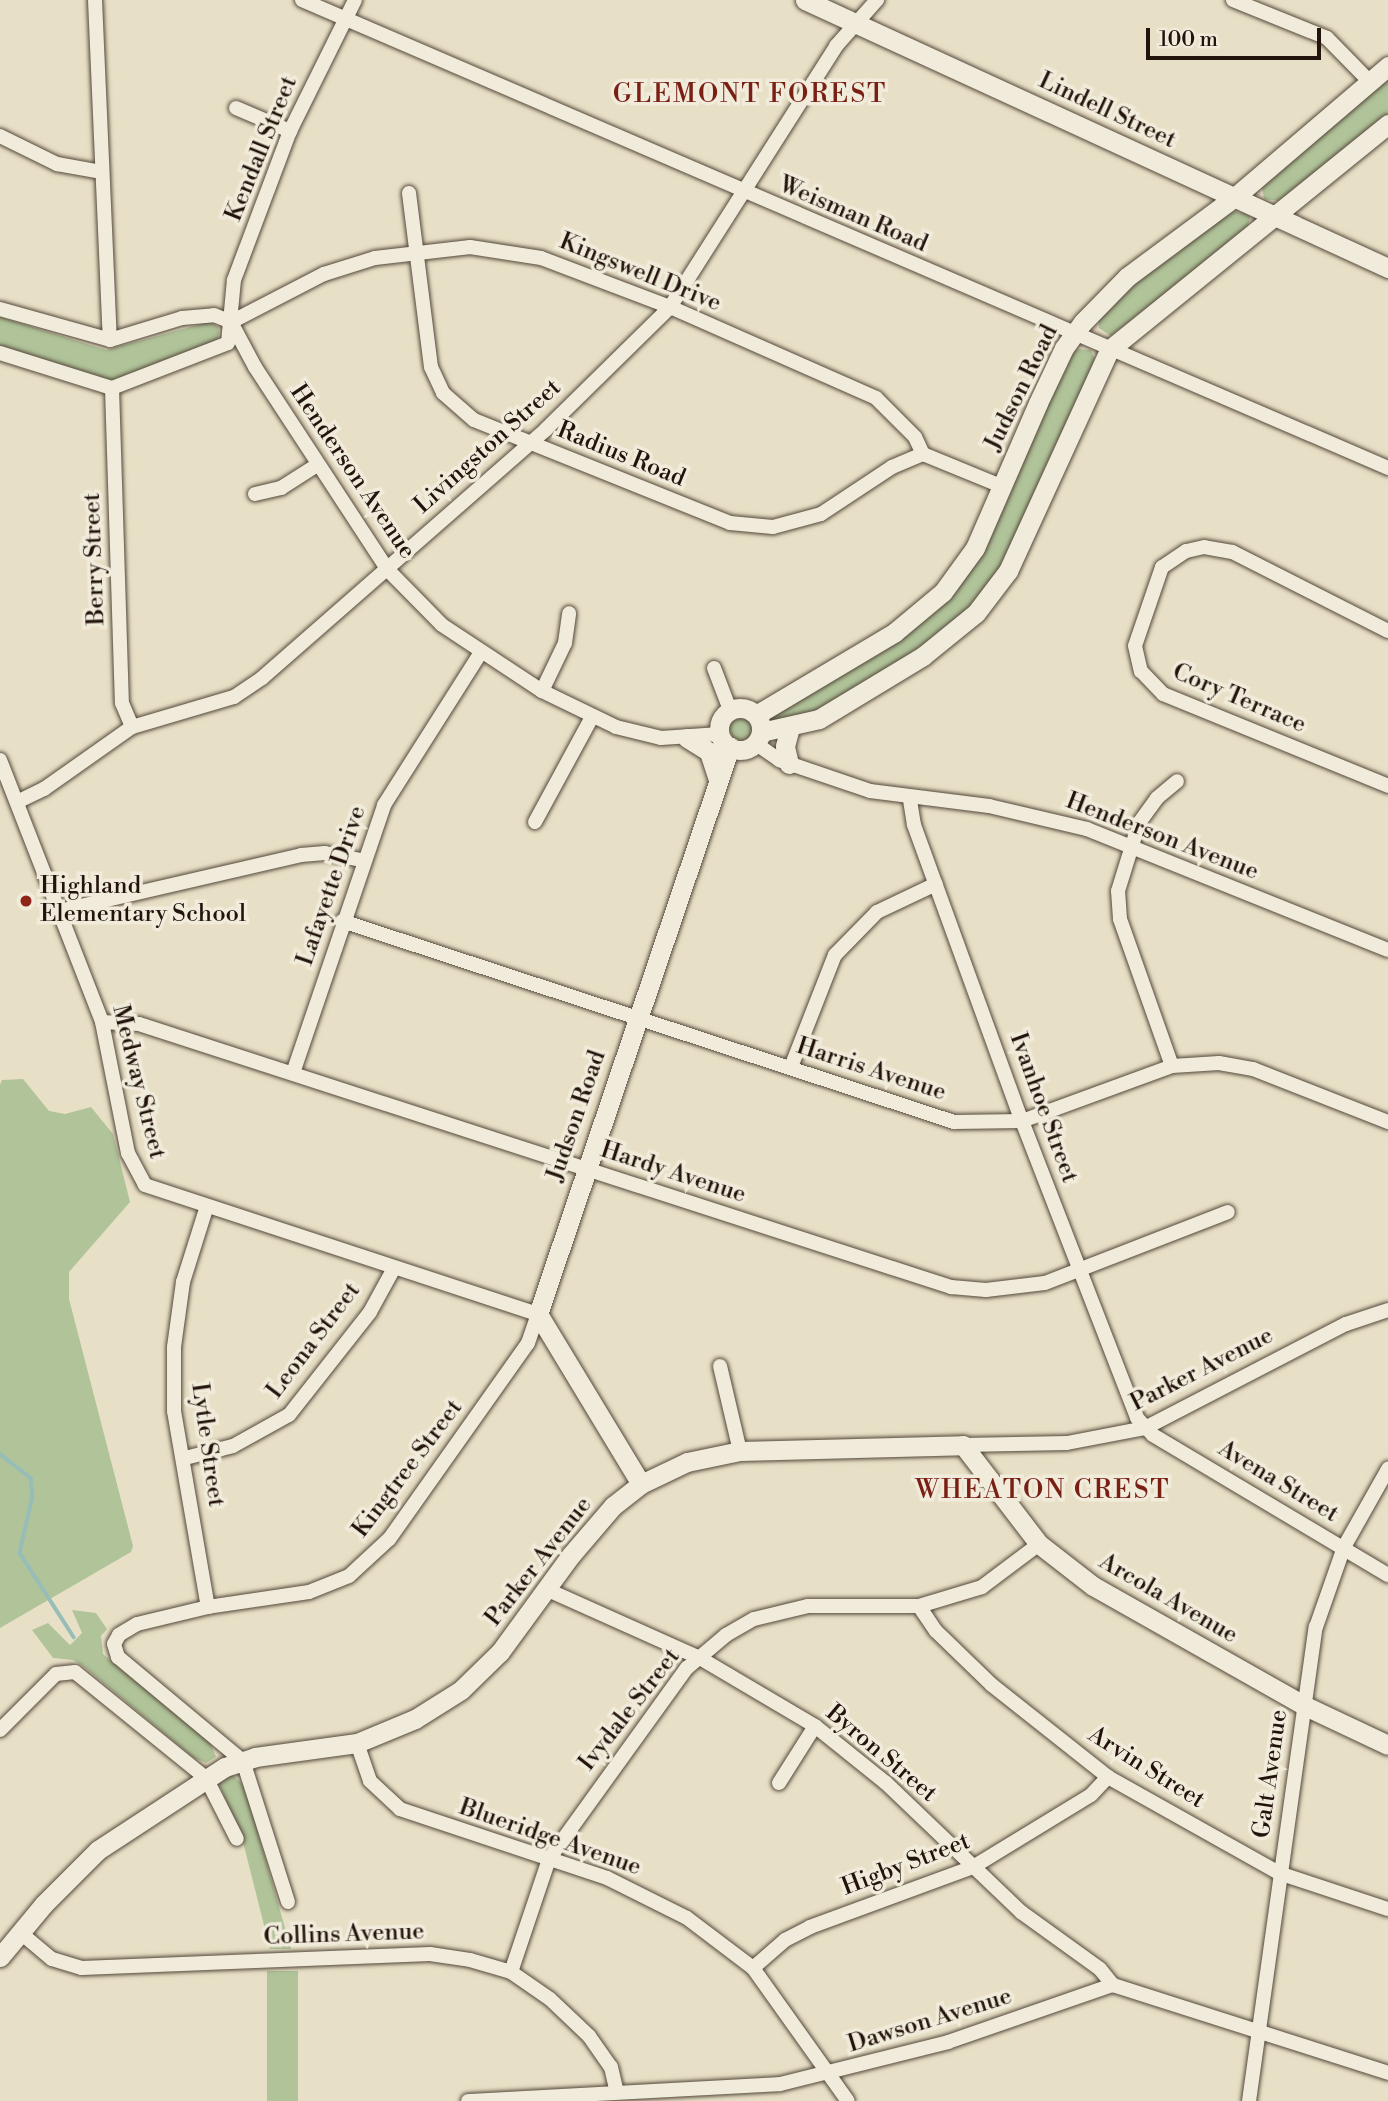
<!DOCTYPE html>
<html>
<head>
<meta charset="utf-8">
<style>
  body { margin:0 }
  #map { position:relative; width:1388px; height:2101px; overflow:hidden; background:#e8e0c6; font-family:"Libre Bodoni",serif }
  div>[style] { position:absolute }
  [style*='--x'] { left:calc(var(--x)*1px); top:calc(var(--y)*1px); width:calc(var(--w)*1px); rotate:calc(var(--a)*1deg) }
  .green>* { inset:0; background:#b0c399; transform-origin:0 0 }
  .round { border-radius:50% }
  .stream>* { height:3.5px; margin:-1.75px; padding:0 1.75px; transform-origin:1.75px; border-radius:1.75px; background:#97bdb8 }
  .roads { filter:drop-shadow(0 0 2px #54473a) drop-shadow(0 0 2px #54473a) }
  .street>* { height:14px; margin:-7px; padding:0 7px; transform-origin:7px; border-radius:7px; background:#f0ebda }
  .secondary>* { height:19px; margin:-9.5px; padding:0 9.5px; transform-origin:9.5px; border-radius:9.5px; background:#f0ebda }
  .secondary>.ring { margin:-9.5px; padding:0; box-sizing:content-box; background:none; border:19px solid #f0ebda; border-radius:50% }
  .dots>* { width:19px; height:19px; translate:-50% -50%; box-sizing:border-box; border:4px solid #f0ebda; border-radius:50% }
  span { translate:-50% -50%; white-space:nowrap; text-align:center; line-height:1.15; -webkit-text-stroke:7px #f0ebda; paint-order:stroke }
  .street-label { font-size:24px; color:#22140c }
  .poi-label { font-size:24px; color:#22140c }
  .left { translate:0 -50%; text-align:left }
  .neighbourhood-label { font-size:26px; color:#7a1f14; letter-spacing:2px }
  .scale { position:absolute; left:1146px; top:28px; width:175px; height:32px; box-sizing:border-box; border:4px solid #22140c; border-top:0; padding-left:9px; font-size:21px; line-height:24px; white-space:nowrap; color:#22140c; -webkit-text-stroke:5px #f0ebda; paint-order:stroke }
</style>
</head>
<body>
<div id="map">
  <div class="green">
    <i style="clip-path:polygon(1388px 79px,1388px 116px,1279px 201px,1264px 199px,1261px 181px)"></i>
    <i style="clip-path:polygon(1229px 211px,1251px 214px,1247px 229px,1111px 336px,1099px 328px,1098px 318px,1135px 282px)"></i>
    <i style="clip-path:polygon(0 317px,106px 350px,209px 322px,218px 327px,219px 333px,217px 340px,109px 382px,0 347px)"></i>
    <i style="clip-path:polygon(1078px 349px,1091px 350px,1096px 362px,1006px 565px,968px 615px,824px 710px,771px 724px,769px 714px,933px 612px,1069px 355px)"></i>
    <i class="round" style="left:730px;top:718px;width:22px;height:22px"></i>
    <i style="clip-path:polygon(23px 1079px,49px 1111px,65px 1114px,91px 1107px,113px 1134px,130px 1202px,69px 1272px,69px 1299px,133px 1546px,131px 1552px,0 1628px,0 1085px,2px 1080px)"></i>
    <i style="clip-path:polygon(72px 1610px,96px 1613px,107px 1629px,101px 1636px,103px 1654px,210px 1742px,216px 1757px,206px 1763px,194px 1758px,83px 1666px,73px 1660px,53px 1658px,32px 1630px,48px 1623px,70px 1645px,82px 1633px)"></i>
    <i style="clip-path:polygon(233px 1775px,245px 1787px,291px 1949px,270px 1949px,243px 1842px,219px 1783px)"></i>
    <i style="left:267px;top:1971px;width:31px;height:130px"></i>
  </div>
  <div class="stream">
    <i style="--x:0;--y:1454;--w:39;--a:38"></i>
    <i style="--x:31;--y:1478;--w:18;--a:84"></i>
    <i style="--x:33;--y:1496;--w:58;--a:102.8"></i>
    <i style="--x:20;--y:1553;--w:100;--a:57.3"></i>
  </div>
  <div class="roads">
    <div class="street">
      <i style="--x:95;--y:0;--w:340;--a:87.5"></i>
      <i style="--x:302;--y:0;--w:1183;--a:23.31"></i>
      <i style="--x:1233;--y:0;--w:101;--a:22"></i>
      <i style="--x:1327;--y:38;--w:59;--a:45.7"></i>
      <i style="--x:236;--y:108;--w:59;--a:23.1"></i>
      <i style="--x:0;--y:136;--w:64;--a:26.2"></i>
      <i style="--x:57;--y:164;--w:46;--a:10.1"></i>
      <i style="--x:409;--y:193;--w:175;--a:82.8"></i>
      <i style="--x:431;--y:367;--w:29;--a:65"></i>
      <i style="--x:443;--y:393;--w:41;--a:41.1"></i>
      <i style="--x:474;--y:420;--w:276;--a:21.9"></i>
      <i style="--x:730;--y:523;--w:43;--a:5.3"></i>
      <i style="--x:773;--y:527;--w:50;--a:-15.2"></i>
      <i style="--x:821;--y:514;--w:85;--a:-33.5"></i>
      <i style="--x:892;--y:467;--w:34;--a:-23"></i>
      <i style="--x:0;--y:309;--w:114;--a:15.7"></i>
      <i style="--x:110;--y:340;--w:75;--a:-17"></i>
      <i style="--x:182;--y:318;--w:32;--a:-5"></i>
      <i style="--x:214;--y:315;--w:18;--a:22"></i>
      <i style="--x:231;--y:322;--w:51;--a:61.9"></i>
      <i style="--x:255;--y:367;--w:241;--a:56.8"></i>
      <i style="--x:387;--y:569;--w:78;--a:45.5"></i>
      <i style="--x:442;--y:625;--w:120;--a:33.4"></i>
      <i style="--x:542;--y:691;--w:82;--a:25.9"></i>
      <i style="--x:616;--y:727;--w:46;--a:13.7"></i>
      <i style="--x:661;--y:738;--w:59;--a:-3.9"></i>
      <i style="--x:231;--y:322;--w:105;--a:-27.3"></i>
      <i style="--x:324;--y:274;--w:53;--a:-17.4"></i>
      <i style="--x:375;--y:258;--w:96;--a:-6.6"></i>
      <i style="--x:470;--y:247;--w:72;--a:8.8"></i>
      <i style="--x:541;--y:258;--w:138;--a:20.8"></i>
      <i style="--x:670;--y:307;--w:225;--a:23.8"></i>
      <i style="--x:876;--y:398;--w:55;--a:45"></i>
      <i style="--x:915;--y:437;--w:19;--a:65"></i>
      <i style="--x:923;--y:454;--w:84;--a:22.3"></i>
      <i style="--x:0;--y:353;--w:117;--a:17.4"></i>
      <i style="--x:112;--y:388;--w:124;--a:-21.2"></i>
      <i style="--x:228;--y:343;--w:63;--a:-84.6"></i>
      <i style="--x:234;--y:280;--w:159;--a:-69.4"></i>
      <i style="--x:290;--y:131;--w:146;--a:-63.6"></i>
      <i style="--x:112;--y:388;--w:315;--a:88.2"></i>
      <i style="--x:122;--y:703;--w:26;--a:67"></i>
      <i style="--x:255;--y:494;--w:27;--a:-13"></i>
      <i style="--x:281;--y:488;--w:43;--a:-32.6"></i>
      <i style="--x:1388;--y:631;--w:175;--a:-153.1"></i>
      <i style="--x:1232;--y:552;--w:28;--a:-170"></i>
      <i style="--x:1204;--y:547;--w:18;--a:167"></i>
      <i style="--x:1186;--y:551;--w:29;--a:146"></i>
      <i style="--x:1162;--y:567;--w:83;--a:108.9"></i>
      <i style="--x:1135;--y:646;--w:26;--a:77"></i>
      <i style="--x:1141;--y:671;--w:32;--a:46"></i>
      <i style="--x:1163;--y:694;--w:243;--a:22.2"></i>
      <i style="--x:714;--y:668;--w:45;--a:69.1"></i>
      <i style="--x:542;--y:691;--w:53;--a:-64.4"></i>
      <i style="--x:565;--y:643;--w:30;--a:-82"></i>
      <i style="--x:755;--y:743;--w:29;--a:35"></i>
      <i style="--x:779;--y:760;--w:96;--a:18.8"></i>
      <i style="--x:870;--y:791;--w:120;--a:7.2"></i>
      <i style="--x:989;--y:806;--w:101;--a:13.2"></i>
      <i style="--x:1087;--y:829;--w:324;--a:21.9"></i>
      <i style="--x:0;--y:760;--w:281;--a:68.7"></i>
      <i style="--x:102;--y:1022;--w:134;--a:78.8"></i>
      <i style="--x:128;--y:1153;--w:36;--a:62"></i>
      <i style="--x:145;--y:1185;--w:414;--a:18.2"></i>
      <i style="--x:538;--y:1314;--w:31;--a:109"></i>
      <i style="--x:528;--y:1343;--w:240;--a:125.3"></i>
      <i style="--x:389;--y:1539;--w:54;--a:137.2"></i>
      <i style="--x:349;--y:1576;--w:43;--a:158.2"></i>
      <i style="--x:309;--y:1592;--w:102;--a:171.6"></i>
      <i style="--x:208;--y:1607;--w:73;--a:166.5"></i>
      <i style="--x:137;--y:1624;--w:21;--a:149"></i>
      <i style="--x:119;--y:1635;--w:10;--a:119"></i>
      <i style="--x:114;--y:1644;--w:14;--a:73"></i>
      <i style="--x:118;--y:1657;--w:163;--a:39.8"></i>
      <i style="--x:243;--y:1761;--w:148;--a:72.3"></i>
      <i style="--x:910;--y:800;--w:25;--a:81"></i>
      <i style="--x:914;--y:825;--w:315;--a:70"></i>
      <i style="--x:1022;--y:1121;--w:318;--a:68.8"></i>
      <i style="--x:1137;--y:1418;--w:23;--a:47"></i>
      <i style="--x:1153;--y:1435;--w:274;--a:30.8"></i>
      <i style="--x:17;--y:802;--w:30;--a:-26"></i>
      <i style="--x:44;--y:789;--w:108;--a:-35.2"></i>
      <i style="--x:132;--y:727;--w:106;--a:-16.4"></i>
      <i style="--x:234;--y:697;--w:34;--a:-34"></i>
      <i style="--x:262;--y:678;--w:378;--a:-41.2"></i>
      <i style="--x:546;--y:429;--w:174;--a:-44.5"></i>
      <i style="--x:670;--y:307;--w:309;--a:-57.5"></i>
      <i style="--x:836;--y:46;--w:62;--a:-48.3"></i>
      <i style="--x:535;--y:822;--w:119;--a:-61.5"></i>
      <i style="--x:59;--y:911;--w:248;--a:-13"></i>
      <i style="--x:301;--y:855;--w:24;--a:-5"></i>
      <i style="--x:325;--y:853;--w:38;--a:11"></i>
      <i style="--x:342;--y:921;--w:644;--a:18.18"></i>
      <i style="--x:954;--y:1122;--w:68;--a:-0.8"></i>
      <i style="--x:1022;--y:1121;--w:160;--a:-20.1"></i>
      <i style="--x:1172;--y:1066;--w:47;--a:-3.7"></i>
      <i style="--x:1219;--y:1063;--w:35;--a:10"></i>
      <i style="--x:1253;--y:1069;--w:145;--a:21.4"></i>
      <i style="--x:102;--y:1022;--w:37;--a:3"></i>
      <i style="--x:139;--y:1024;--w:854;--a:17.95"></i>
      <i style="--x:951;--y:1287;--w:35;--a:5"></i>
      <i style="--x:986;--y:1290;--w:59;--a:-6.8"></i>
      <i style="--x:1045;--y:1283;--w:196;--a:-21.2"></i>
      <i style="--x:1172;--y:1066;--w:156;--a:-109.5"></i>
      <i style="--x:1120;--y:919;--w:28;--a:-94"></i>
      <i style="--x:1118;--y:891;--w:71;--a:-72.8"></i>
      <i style="--x:1139;--y:823;--w:31;--a:-54"></i>
      <i style="--x:1157;--y:798;--w:26;--a:-40"></i>
      <i style="--x:791;--y:1067;--w:120;--a:-68.6"></i>
      <i style="--x:835;--y:955;--w:60;--a:-45.7"></i>
      <i style="--x:877;--y:912;--w:65;--a:-25.4"></i>
      <i style="--x:293;--y:1073;--w:283;--a:-71.2"></i>
      <i style="--x:384;--y:805;--w:179;--a:-57.6"></i>
      <i style="--x:206;--y:1209;--w:77;--a:107.5"></i>
      <i style="--x:183;--y:1282;--w:66;--a:97.9"></i>
      <i style="--x:174;--y:1347;--w:64;--a:90"></i>
      <i style="--x:174;--y:1411;--w:199;--a:80.2"></i>
      <i style="--x:720;--y:1366;--w:87;--a:76.8"></i>
      <i style="--x:963;--y:1445;--w:104;--a:-1.1"></i>
      <i style="--x:1067;--y:1443;--w:79;--a:-10.9"></i>
      <i style="--x:1145;--y:1428;--w:226;--a:-27.4"></i>
      <i style="--x:1346;--y:1324;--w:44;--a:-18.4"></i>
      <i style="--x:185;--y:1458;--w:49;--a:-14"></i>
      <i style="--x:233;--y:1446;--w:64;--a:-29"></i>
      <i style="--x:289;--y:1415;--w:131;--a:-51.8"></i>
      <i style="--x:370;--y:1312;--w:48;--a:-61.3"></i>
      <i style="--x:548;--y:1590;--w:167;--a:24.1"></i>
      <i style="--x:700;--y:1658;--w:134;--a:30.6"></i>
      <i style="--x:815;--y:1726;--w:91;--a:38.8"></i>
      <i style="--x:886;--y:1783;--w:187;--a:43.7"></i>
      <i style="--x:1021;--y:1912;--w:97;--a:35.8"></i>
      <i style="--x:1100;--y:1969;--w:21;--a:51"></i>
      <i style="--x:919;--y:1606;--w:30;--a:56"></i>
      <i style="--x:936;--y:1631;--w:78;--a:44"></i>
      <i style="--x:992;--y:1685;--w:148;--a:38.4"></i>
      <i style="--x:1108;--y:1777;--w:196;--a:29.3"></i>
      <i style="--x:1279;--y:1873;--w:115;--a:18.3"></i>
      <i style="--x:0;--y:1730;--w:79;--a:-45"></i>
      <i style="--x:56;--y:1674;--w:19;--a:-6"></i>
      <i style="--x:75;--y:1672;--w:169;--a:39"></i>
      <i style="--x:206;--y:1778;--w:68;--a:63.1"></i>
      <i style="--x:357;--y:1743;--w:40;--a:71.1"></i>
      <i style="--x:370;--y:1781;--w:41;--a:43"></i>
      <i style="--x:400;--y:1809;--w:218;--a:18.4"></i>
      <i style="--x:607;--y:1878;--w:89;--a:26.6"></i>
      <i style="--x:687;--y:1918;--w:83;--a:37.1"></i>
      <i style="--x:753;--y:1968;--w:163;--a:54.5"></i>
      <i style="--x:779;--y:1783;--w:67;--a:-57.7"></i>
      <i style="--x:22;--y:1934;--w:39;--a:40"></i>
      <i style="--x:52;--y:1959;--w:31;--a:17"></i>
      <i style="--x:82;--y:1968;--w:348;--a:-2.3"></i>
      <i style="--x:430;--y:1954;--w:40;--a:8.5"></i>
      <i style="--x:470;--y:1960;--w:43;--a:16.3"></i>
      <i style="--x:511;--y:1972;--w:47;--a:34.7"></i>
      <i style="--x:550;--y:1999;--w:54;--a:43.5"></i>
      <i style="--x:589;--y:2036;--w:38;--a:55"></i>
      <i style="--x:611;--y:2067;--w:26;--a:77"></i>
      <i style="--x:753;--y:1968;--w:43;--a:-41.2"></i>
      <i style="--x:785;--y:1940;--w:28;--a:-27"></i>
      <i style="--x:810;--y:1927;--w:174;--a:-20.2"></i>
      <i style="--x:973;--y:1867;--w:138;--a:-31.4"></i>
      <i style="--x:1091;--y:1795;--w:25;--a:-47"></i>
      <i style="--x:511;--y:1972;--w:119;--a:-71.4"></i>
      <i style="--x:549;--y:1859;--w:236;--a:-54.2"></i>
      <i style="--x:687;--y:1668;--w:51;--a:-40.2"></i>
      <i style="--x:726;--y:1635;--w:32;--a:-30"></i>
      <i style="--x:754;--y:1619;--w:56;--a:-13.5"></i>
      <i style="--x:808;--y:1606;--w:111;--a:0"></i>
      <i style="--x:919;--y:1606;--w:66;--a:-16.8"></i>
      <i style="--x:982;--y:1587;--w:71;--a:-37"></i>
      <i style="--x:468;--y:2101;--w:312;--a:-3.1"></i>
      <i style="--x:780;--y:2084;--w:173;--a:-14"></i>
      <i style="--x:948;--y:2042;--w:175;--a:-19.1"></i>
      <i style="--x:1113;--y:1985;--w:289;--a:17.7"></i>
      <i style="--x:1249;--y:2101;--w:479;--a:-82"></i>
      <i style="--x:1316;--y:1627;--w:85;--a:-70.7"></i>
      <i style="--x:1344;--y:1547;--w:90;--a:-60.6"></i>
    </div>
    <div class="secondary">
      <i style="--x:805;--y:0;--w:642;--a:24.69"></i>
      <i class="ring" style="left:719px;top:708px;width:23px;height:23px"></i>
      <i style="--x:756;--y:715;--w:162;--a:-30.8"></i>
      <i style="--x:895;--y:632;--w:62;--a:-39.8"></i>
      <i style="--x:943;--y:592;--w:54;--a:-54"></i>
      <i style="--x:975;--y:548;--w:158;--a:-66.5"></i>
      <i style="--x:1038;--y:403;--w:61;--a:-64.7"></i>
      <i style="--x:1064;--y:348;--w:32;--a:-54"></i>
      <i style="--x:1083;--y:322;--w:63;--a:-45.6"></i>
      <i style="--x:1127;--y:277;--w:136;--a:-36.6"></i>
      <i style="--x:1236;--y:196;--w:200;--a:-40.5"></i>
      <i style="--x:761;--y:732;--w:59;--a:-12.6"></i>
      <i style="--x:819;--y:719;--w:122;--a:-31.2"></i>
      <i style="--x:923;--y:656;--w:68;--a:-39.1"></i>
      <i style="--x:976;--y:613;--w:53;--a:-52.7"></i>
      <i style="--x:1008;--y:571;--w:243;--a:-65.4"></i>
      <i style="--x:1109;--y:350;--w:359;--a:-39"></i>
      <i style="--x:687;--y:738;--w:26;--a:32"></i>
      <i style="--x:709;--y:752;--w:28;--a:72"></i>
      <i style="--x:789;--y:764;--w:18;--a:-103"></i>
      <i style="--x:785;--y:746;--w:20;--a:-75"></i>
      <i style="--x:641;--y:1484;--w:199;--a:-121.2"></i>
      <i style="--x:538;--y:1314;--w:599;--a:-71.29"></i>
      <i style="--x:0;--y:1957;--w:69;--a:-50.3"></i>
      <i style="--x:44;--y:1904;--w:76;--a:-45"></i>
      <i style="--x:98;--y:1850;--w:152;--a:-33.2"></i>
      <i style="--x:225;--y:1767;--w:32;--a:-18"></i>
      <i style="--x:255;--y:1757;--w:103;--a:-7.8"></i>
      <i style="--x:357;--y:1743;--w:63;--a:-22.5"></i>
      <i style="--x:415;--y:1719;--w:54;--a:-32.2"></i>
      <i style="--x:461;--y:1690;--w:54;--a:-44.3"></i>
      <i style="--x:500;--y:1652;--w:120;--a:-53.8"></i>
      <i style="--x:571;--y:1555;--w:65;--a:-49.4"></i>
      <i style="--x:613;--y:1506;--w:36;--a:-38"></i>
      <i style="--x:641;--y:1484;--w:51;--a:-25.6"></i>
      <i style="--x:687;--y:1462;--w:54;--a:-11.7"></i>
      <i style="--x:740;--y:1451;--w:223;--a:-1.5"></i>
      <i style="--x:963;--y:1445;--w:125;--a:52.5"></i>
      <i style="--x:1039;--y:1544;--w:68;--a:37.9"></i>
      <i style="--x:1093;--y:1586;--w:241;--a:29.5"></i>
      <i style="--x:1303;--y:1705;--w:94;--a:25.2"></i>
    </div>
  </div>
  <div class="dots">
    <i style="left:26px;top:901px;background:#8f2418"></i>
  </div>
  <div class="street-label">
    <span style="left:1107px;top:111px;rotate:25deg">Lindell Street</span>
    <span style="left:262px;top:149px;rotate:-68deg">Kendall Street</span>
    <span style="left:853px;top:215px;rotate:23deg">Weisman Road</span>
    <span style="left:640px;top:273px;rotate:22deg">Kingswell Drive</span>
    <span style="left:1022px;top:388px;rotate:-64deg">Judson Road</span>
    <span style="left:488px;top:447px;rotate:-42deg">Livingston Street</span>
    <span style="left:621px;top:455px;rotate:22deg">Radius Road</span>
    <span style="left:352px;top:472px;rotate:56deg">Henderson Avenue</span>
    <span style="left:95px;top:559px;rotate:-92deg">Berry Street</span>
    <span style="left:1239px;top:699px;rotate:23deg">Cory Terrace</span>
    <span style="left:1162px;top:837px;rotate:21deg">Henderson Avenue</span>
    <span style="left:332px;top:886px;rotate:-71deg">Lafayette Drive</span>
    <span style="left:871px;top:1070px;rotate:18deg">Harris Avenue</span>
    <span style="left:138px;top:1082px;rotate:76deg">Medway Street</span>
    <span style="left:1043px;top:1108px;rotate:70deg">Ivanhoe Street</span>
    <span style="left:577px;top:1116px;rotate:-71deg">Judson Road</span>
    <span style="left:673px;top:1173px;rotate:18deg">Hardy Avenue</span>
    <span style="left:314px;top:1341px;rotate:-53deg">Leona Street</span>
    <span style="left:1202px;top:1370px;rotate:-27deg">Parker Avenue</span>
    <span style="left:207px;top:1445px;rotate:82deg">Lytle Street</span>
    <span style="left:408px;top:1469px;rotate:-53deg">Kingtree Street</span>
    <span style="left:1278px;top:1482px;rotate:31deg">Avena Street</span>
    <span style="left:539px;top:1562px;rotate:-52deg">Parker Avenue</span>
    <span style="left:1168px;top:1599px;rotate:30deg">Arcola Avenue</span>
    <span style="left:630px;top:1710px;rotate:-52deg">Ivydale Street</span>
    <span style="left:881px;top:1754px;rotate:40deg">Byron Street</span>
    <span style="left:1146px;top:1768px;rotate:32deg">Arvin Street</span>
    <span style="left:1271px;top:1774px;rotate:-82deg">Galt Avenue</span>
    <span style="left:550px;top:1838px;rotate:19deg">Blueridge Avenue</span>
    <span style="left:906px;top:1865px;rotate:-21deg">Higby Street</span>
    <span style="left:344px;top:1935px;rotate:-2deg">Collins Avenue</span>
    <span style="left:930px;top:2021px;rotate:-17deg">Dawson Avenue</span>
  </div>
  <div class="poi-label">
    <span class="left" style="left:40px;top:901px">Highland<br>Elementary School</span>
  </div>
  <div class="neighbourhood-label">
    <span style="left:750px;top:95px">GLEMONT FOREST</span>
    <span style="left:1043px;top:1491px">WHEATON CREST</span>
  </div>
  <div class="scale">100 m</div>
</div>
</body>
</html>
